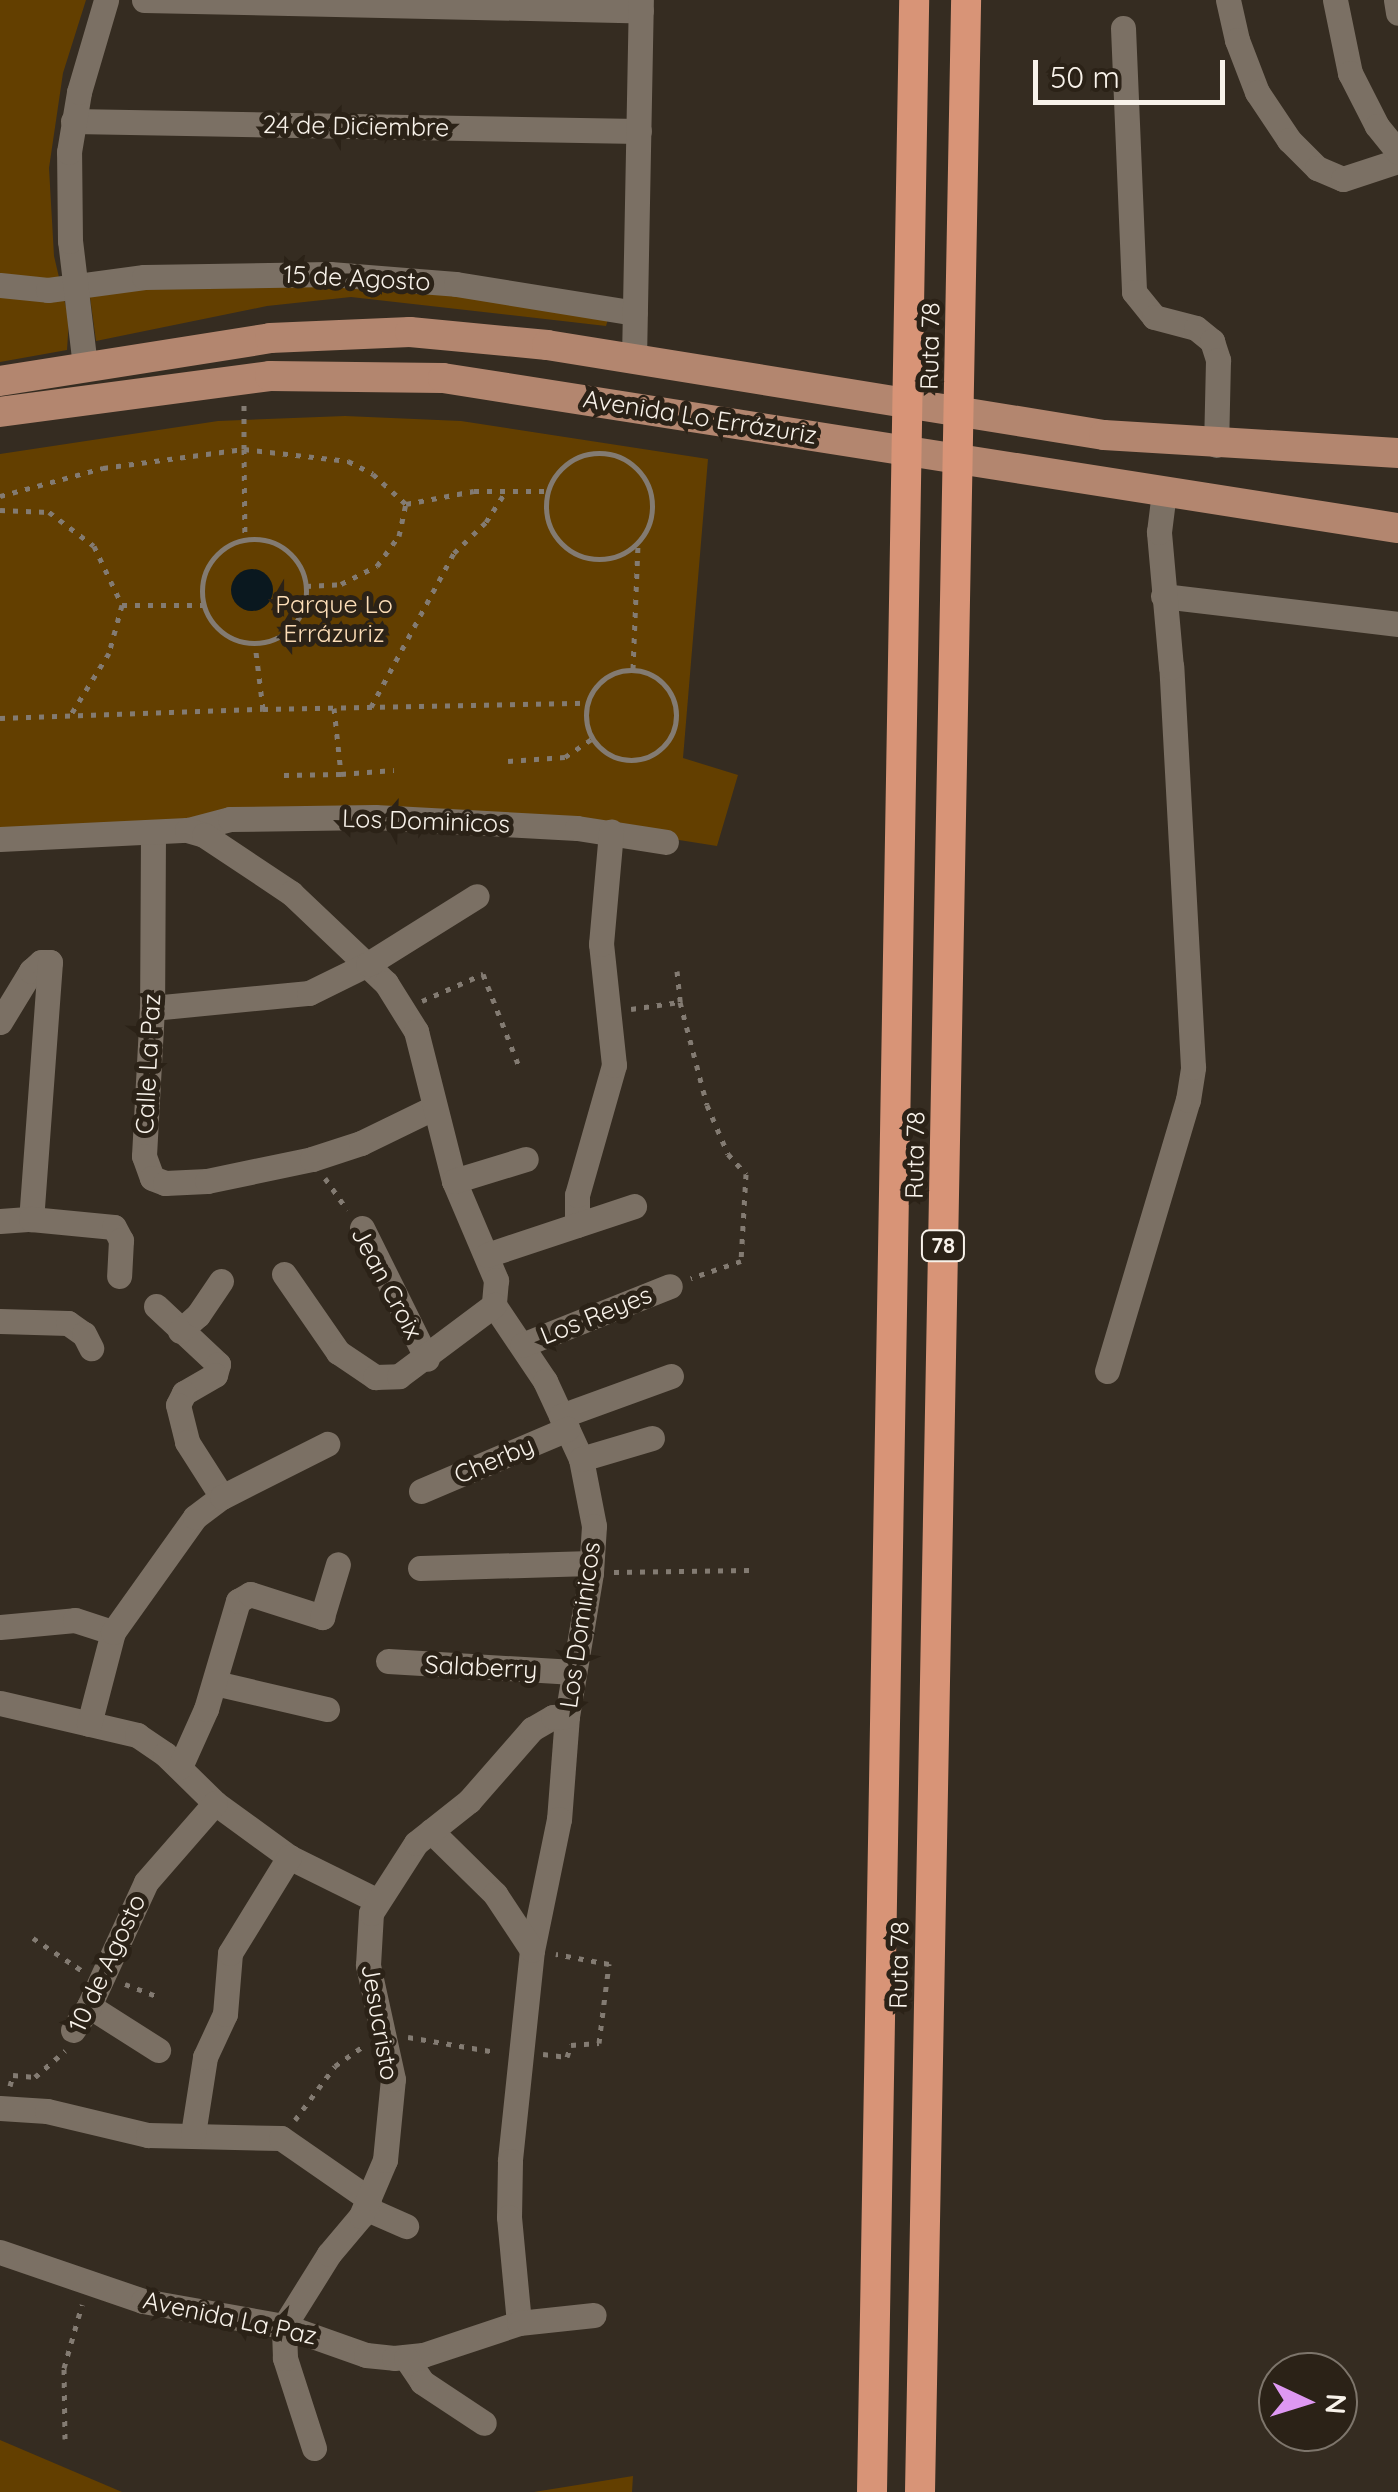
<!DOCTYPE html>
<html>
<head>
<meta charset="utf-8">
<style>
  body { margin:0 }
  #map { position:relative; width:1398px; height:2492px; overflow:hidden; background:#352c21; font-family:Quicksand,sans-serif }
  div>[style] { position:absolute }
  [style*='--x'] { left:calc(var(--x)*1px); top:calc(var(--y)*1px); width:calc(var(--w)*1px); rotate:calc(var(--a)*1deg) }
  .green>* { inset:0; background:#633f00 }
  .water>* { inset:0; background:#0a181f }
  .round { border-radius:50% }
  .path>* { height:5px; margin-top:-2.5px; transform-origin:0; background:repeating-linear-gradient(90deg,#837b72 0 5px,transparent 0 13px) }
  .path>.ring { margin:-2.5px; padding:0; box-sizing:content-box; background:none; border:5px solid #837b72; border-radius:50% }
  .minor>* { height:25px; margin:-12.5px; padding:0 12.5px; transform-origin:12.5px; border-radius:12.5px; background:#7b7064 }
  .major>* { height:30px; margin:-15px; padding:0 15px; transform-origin:15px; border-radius:15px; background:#b3866f }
  .highway>* { height:30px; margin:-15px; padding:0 15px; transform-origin:15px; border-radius:15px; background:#d89477 }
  span { translate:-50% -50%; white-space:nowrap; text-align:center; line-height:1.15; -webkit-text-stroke:10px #2b2217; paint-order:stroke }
  .shield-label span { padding:2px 8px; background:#2b2217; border:2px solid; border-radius:8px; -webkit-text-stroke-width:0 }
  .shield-label { font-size:22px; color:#f8f2ea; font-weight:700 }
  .street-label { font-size:25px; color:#f8f2ea }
  .park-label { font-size:25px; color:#fddeb8 }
  .north { position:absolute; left:1258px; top:2352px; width:100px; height:100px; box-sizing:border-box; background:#2b2217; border:2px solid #7d756b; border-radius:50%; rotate:94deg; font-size:28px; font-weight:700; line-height:40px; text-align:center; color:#f8f2ea }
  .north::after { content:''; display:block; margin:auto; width:35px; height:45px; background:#de98f2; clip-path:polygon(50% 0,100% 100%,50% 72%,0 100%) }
  .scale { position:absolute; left:1033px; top:60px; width:192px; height:45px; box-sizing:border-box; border:5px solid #f8f2ea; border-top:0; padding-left:12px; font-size:30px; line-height:35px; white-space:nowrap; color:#f8f2ea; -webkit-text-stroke:8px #2b2217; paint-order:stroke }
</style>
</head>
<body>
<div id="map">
  <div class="green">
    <i style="clip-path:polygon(0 0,86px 0,63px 73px,49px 168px,54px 256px,69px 320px,67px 350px,0 362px)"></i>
    <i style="clip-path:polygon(325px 279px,609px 316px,606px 326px,351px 297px,267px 306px,96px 341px,90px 297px,139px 287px)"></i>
    <i style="clip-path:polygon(345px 416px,461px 421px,708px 459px,683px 758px,738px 775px,717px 846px,546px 819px,0 828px,0 454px,218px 421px)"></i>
    <i style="clip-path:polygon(0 2440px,122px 2492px,0 2492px)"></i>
    <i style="clip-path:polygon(633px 2476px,632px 2492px,534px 2492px)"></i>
  </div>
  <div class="water">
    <i class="round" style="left:231px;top:569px;width:42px;height:42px"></i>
  </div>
  <div class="path">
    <i style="--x:244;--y:405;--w:44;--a:90"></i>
    <i style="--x:244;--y:449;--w:105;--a:6.6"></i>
    <i style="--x:348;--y:461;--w:28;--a:27"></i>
    <i style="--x:373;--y:474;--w:45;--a:42.3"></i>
    <i class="ring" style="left:546px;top:453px;width:101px;height:101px"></i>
    <i style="--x:0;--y:496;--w:107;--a:-15.2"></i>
    <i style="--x:103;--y:468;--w:142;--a:-7.7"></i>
    <i style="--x:244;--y:449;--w:91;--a:89.4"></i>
    <i style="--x:0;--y:510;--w:49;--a:2.3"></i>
    <i style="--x:49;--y:512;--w:56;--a:37.1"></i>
    <i style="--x:94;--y:546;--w:65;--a:64.6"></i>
    <i style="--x:122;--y:605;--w:50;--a:105.2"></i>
    <i style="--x:109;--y:653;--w:74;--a:121.8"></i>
    <i class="ring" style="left:202px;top:539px;width:99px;height:99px"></i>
    <i style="--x:306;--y:586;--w:35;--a:-3"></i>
    <i style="--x:341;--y:584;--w:40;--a:-26.6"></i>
    <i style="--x:377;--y:566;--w:37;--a:-54"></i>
    <i style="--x:399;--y:536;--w:33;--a:-78"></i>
    <i style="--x:406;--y:504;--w:69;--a:-10.8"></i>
    <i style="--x:474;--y:491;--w:75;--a:0"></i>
    <i style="--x:122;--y:605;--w:82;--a:0"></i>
    <i style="--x:633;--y:669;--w:127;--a:-87.7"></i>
    <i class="ring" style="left:586px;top:670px;width:85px;height:85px"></i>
    <i style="--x:371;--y:707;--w:175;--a:-61.7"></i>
    <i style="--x:454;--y:553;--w:45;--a:-44.1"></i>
    <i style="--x:486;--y:522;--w:37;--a:-57"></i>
    <i style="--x:334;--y:708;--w:66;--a:83.9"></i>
    <i style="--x:341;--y:774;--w:53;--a:-4.3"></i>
    <i style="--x:263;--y:709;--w:325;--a:-1.1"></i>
    <i style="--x:0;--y:718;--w:263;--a:-2"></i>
    <i style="--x:263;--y:709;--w:65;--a:-97"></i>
    <i style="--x:508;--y:761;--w:57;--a:-4"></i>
    <i style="--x:565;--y:757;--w:34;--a:-34"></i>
    <i style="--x:284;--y:775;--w:57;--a:-1"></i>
    <i style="--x:677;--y:971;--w:31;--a:84"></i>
    <i style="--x:680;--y:1002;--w:106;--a:75.3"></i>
    <i style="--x:707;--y:1105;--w:53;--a:66.8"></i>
    <i style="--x:728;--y:1154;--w:27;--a:48"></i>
    <i style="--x:746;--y:1174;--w:87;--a:93.3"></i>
    <i style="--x:741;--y:1261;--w:53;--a:161.2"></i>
    <i style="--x:422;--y:1001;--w:67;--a:-23.9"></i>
    <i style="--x:483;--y:974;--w:97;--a:68.7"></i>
    <i style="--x:631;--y:1009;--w:49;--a:-8.1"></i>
    <i style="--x:325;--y:1178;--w:39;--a:55"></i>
    <i style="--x:614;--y:1572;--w:136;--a:-0.8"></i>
    <i style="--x:33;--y:1938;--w:58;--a:33.7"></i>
    <i style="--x:125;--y:1984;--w:36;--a:21"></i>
    <i style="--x:408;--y:2037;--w:89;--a:9.7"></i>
    <i style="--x:543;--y:2054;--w:24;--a:7"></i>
    <i style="--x:567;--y:2057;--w:13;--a:-72"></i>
    <i style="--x:571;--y:2045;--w:28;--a:-4"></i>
    <i style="--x:599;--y:2043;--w:80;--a:-82.8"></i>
    <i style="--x:609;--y:1964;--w:54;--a:-169.3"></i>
    <i style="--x:10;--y:2086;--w:11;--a:-75"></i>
    <i style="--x:13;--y:2075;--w:22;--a:5"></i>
    <i style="--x:35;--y:2077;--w:40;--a:-41"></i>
    <i style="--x:295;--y:2120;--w:67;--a:-53.5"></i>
    <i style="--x:335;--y:2066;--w:32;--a:-35"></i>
    <i style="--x:65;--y:2439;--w:71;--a:-90.8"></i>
    <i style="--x:64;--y:2368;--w:66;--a:-74.1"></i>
  </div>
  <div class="minor">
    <i style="--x:144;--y:0;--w:497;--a:1.2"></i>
    <i style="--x:1228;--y:0;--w:41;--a:77.3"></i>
    <i style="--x:1237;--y:40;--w:56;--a:69"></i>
    <i style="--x:1257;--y:92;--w:58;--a:56.3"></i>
    <i style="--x:1289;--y:140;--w:40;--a:45"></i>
    <i style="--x:1317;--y:168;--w:28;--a:23"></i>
    <i style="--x:1343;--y:179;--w:58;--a:-18.1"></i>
    <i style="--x:1335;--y:0;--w:75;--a:78.4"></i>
    <i style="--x:1350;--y:73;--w:59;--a:63"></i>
    <i style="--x:1377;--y:126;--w:33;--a:51"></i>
    <i style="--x:1396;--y:0;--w:13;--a:81"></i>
    <i style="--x:1123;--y:28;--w:264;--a:87.6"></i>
    <i style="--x:1134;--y:292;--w:32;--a:51"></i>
    <i style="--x:1154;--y:317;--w:43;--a:14.7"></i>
    <i style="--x:1196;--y:328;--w:21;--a:39"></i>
    <i style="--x:1212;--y:341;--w:20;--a:72"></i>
    <i style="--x:1218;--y:360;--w:85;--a:91.3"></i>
    <i style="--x:73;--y:121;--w:566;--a:1.01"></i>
    <i style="--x:0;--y:285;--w:48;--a:5.9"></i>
    <i style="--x:48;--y:290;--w:97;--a:-7.7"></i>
    <i style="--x:144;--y:277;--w:186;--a:-0.9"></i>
    <i style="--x:330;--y:274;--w:126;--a:4.5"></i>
    <i style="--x:456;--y:284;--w:181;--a:9.2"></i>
    <i style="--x:634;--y:359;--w:359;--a:-88.9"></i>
    <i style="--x:85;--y:366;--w:126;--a:-96.8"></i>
    <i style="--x:70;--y:241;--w:89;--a:-90.6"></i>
    <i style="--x:69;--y:152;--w:61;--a:-80.5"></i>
    <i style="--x:79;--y:92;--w:96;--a:-73.6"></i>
    <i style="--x:1163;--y:596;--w:237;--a:6.8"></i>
    <i style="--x:188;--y:830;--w:43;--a:-14.7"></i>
    <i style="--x:230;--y:819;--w:145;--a:-0.8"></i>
    <i style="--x:375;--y:817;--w:202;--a:3.1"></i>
    <i style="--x:577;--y:828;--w:90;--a:8.9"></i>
    <i style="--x:153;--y:833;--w:175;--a:90.3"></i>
    <i style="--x:152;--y:1008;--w:148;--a:93.1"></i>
    <i style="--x:144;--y:1156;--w:23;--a:70"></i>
    <i style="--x:152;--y:1178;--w:14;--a:21"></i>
    <i style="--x:165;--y:1183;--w:42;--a:-2.7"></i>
    <i style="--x:207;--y:1181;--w:107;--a:-11.8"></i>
    <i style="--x:312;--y:1159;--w:52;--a:-18.1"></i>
    <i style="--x:361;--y:1143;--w:80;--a:-25.9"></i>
    <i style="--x:0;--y:839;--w:187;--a:-2.8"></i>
    <i style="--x:187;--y:830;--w:18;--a:16"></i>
    <i style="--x:204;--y:835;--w:105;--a:33.7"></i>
    <i style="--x:291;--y:893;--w:131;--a:43.5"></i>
    <i style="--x:386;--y:983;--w:57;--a:58"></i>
    <i style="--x:416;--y:1031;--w:155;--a:75.8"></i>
    <i style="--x:454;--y:1181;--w:108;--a:67"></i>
    <i style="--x:496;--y:1280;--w:25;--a:95"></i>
    <i style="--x:494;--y:1305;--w:92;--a:56.1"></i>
    <i style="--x:545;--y:1381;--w:86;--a:65.2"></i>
    <i style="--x:581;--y:1459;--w:68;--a:79"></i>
    <i style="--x:594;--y:1526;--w:47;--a:93.7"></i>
    <i style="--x:591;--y:1573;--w:145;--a:99.5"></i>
    <i style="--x:567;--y:1716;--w:103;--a:94.4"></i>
    <i style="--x:559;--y:1819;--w:134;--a:101.6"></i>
    <i style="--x:532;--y:1950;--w:212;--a:96"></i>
    <i style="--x:510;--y:2161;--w:56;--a:91"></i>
    <i style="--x:509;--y:2217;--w:106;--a:84.6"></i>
    <i style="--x:152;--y:1008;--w:158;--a:-5.5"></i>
    <i style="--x:309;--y:993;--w:66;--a:-26.2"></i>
    <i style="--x:368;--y:964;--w:128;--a:-32"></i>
    <i style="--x:0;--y:1022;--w:60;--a:-58.7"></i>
    <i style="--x:31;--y:971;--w:13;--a:-42"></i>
    <i style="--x:41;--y:962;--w:9;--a:0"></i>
    <i style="--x:50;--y:962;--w:258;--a:94.2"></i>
    <i style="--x:454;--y:1181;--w:75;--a:-17"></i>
    <i style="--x:0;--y:1221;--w:31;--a:-4"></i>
    <i style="--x:31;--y:1219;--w:83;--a:5.5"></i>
    <i style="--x:114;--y:1227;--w:15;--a:62"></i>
    <i style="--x:121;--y:1240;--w:36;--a:93"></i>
    <i style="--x:577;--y:1225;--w:30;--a:-90"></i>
    <i style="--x:577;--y:1195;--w:135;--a:-74.1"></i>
    <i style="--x:614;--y:1065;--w:122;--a:-96.1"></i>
    <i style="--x:601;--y:944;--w:113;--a:-84.9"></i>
    <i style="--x:362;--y:1228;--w:146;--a:63.6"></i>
    <i style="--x:487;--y:1255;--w:155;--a:-18.4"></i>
    <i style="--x:284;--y:1274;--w:95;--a:55.3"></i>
    <i style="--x:338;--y:1352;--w:45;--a:34"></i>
    <i style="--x:375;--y:1377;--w:24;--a:-2"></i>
    <i style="--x:399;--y:1376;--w:119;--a:-36.8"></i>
    <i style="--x:156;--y:1306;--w:85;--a:43.1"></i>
    <i style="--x:218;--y:1364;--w:11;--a:105"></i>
    <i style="--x:215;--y:1375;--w:36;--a:150"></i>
    <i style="--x:184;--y:1393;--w:13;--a:117"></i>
    <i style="--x:178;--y:1405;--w:38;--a:76"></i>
    <i style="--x:187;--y:1442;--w:65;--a:57.5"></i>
    <i style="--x:0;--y:1321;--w:68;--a:1.7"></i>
    <i style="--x:68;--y:1323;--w:19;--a:35"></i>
    <i style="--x:84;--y:1334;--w:16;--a:63"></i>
    <i style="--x:180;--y:1331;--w:24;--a:-42"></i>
    <i style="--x:198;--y:1315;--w:41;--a:-55.9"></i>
    <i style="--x:522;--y:1345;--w:159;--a:-21.7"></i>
    <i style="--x:1107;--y:1371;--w:283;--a:-73.4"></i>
    <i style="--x:1188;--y:1100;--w:33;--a:-81"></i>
    <i style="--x:1193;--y:1067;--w:401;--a:-93.1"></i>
    <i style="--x:1171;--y:667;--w:136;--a:-95.1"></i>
    <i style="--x:1159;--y:532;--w:40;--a:-82.9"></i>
    <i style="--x:561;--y:1416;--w:117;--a:-20"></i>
    <i style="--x:581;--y:1459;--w:74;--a:-16.5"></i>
    <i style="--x:421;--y:1491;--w:159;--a:-23"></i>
    <i style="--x:420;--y:1568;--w:171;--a:-1.7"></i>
    <i style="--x:0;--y:1627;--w:75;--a:-5.3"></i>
    <i style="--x:75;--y:1620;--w:40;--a:18"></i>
    <i style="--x:388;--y:1661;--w:186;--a:3.4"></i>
    <i style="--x:215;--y:1683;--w:115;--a:13.1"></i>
    <i style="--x:0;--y:1703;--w:141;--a:13.1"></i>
    <i style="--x:137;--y:1735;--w:34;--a:34"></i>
    <i style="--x:165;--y:1754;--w:70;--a:44.4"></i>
    <i style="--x:215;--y:1803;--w:92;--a:36.1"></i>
    <i style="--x:289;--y:1857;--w:97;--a:26.3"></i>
    <i style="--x:89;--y:1724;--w:95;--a:-75.4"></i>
    <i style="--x:113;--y:1632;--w:141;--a:-54.5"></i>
    <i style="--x:195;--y:1517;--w:34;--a:-37"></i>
    <i style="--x:222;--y:1497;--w:118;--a:-26.8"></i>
    <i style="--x:180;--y:1767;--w:64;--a:-65.9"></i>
    <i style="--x:206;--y:1709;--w:113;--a:-73.5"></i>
    <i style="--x:238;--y:1601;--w:14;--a:-30"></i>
    <i style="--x:250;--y:1594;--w:76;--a:17.7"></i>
    <i style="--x:322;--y:1617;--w:55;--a:-73.2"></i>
    <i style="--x:431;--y:1831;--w:90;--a:44.5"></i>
    <i style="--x:495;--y:1894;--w:67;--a:56.5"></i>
    <i style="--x:89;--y:2006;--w:82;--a:32.5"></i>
    <i style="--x:73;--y:2030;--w:29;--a:-56"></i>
    <i style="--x:89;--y:2006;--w:136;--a:-65.3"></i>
    <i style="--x:146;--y:1882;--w:105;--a:-48.9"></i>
    <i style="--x:0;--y:2108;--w:47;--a:3.7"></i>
    <i style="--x:47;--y:2111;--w:104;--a:13.4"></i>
    <i style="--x:148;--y:2135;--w:133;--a:1.3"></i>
    <i style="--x:281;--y:2138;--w:107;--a:34.7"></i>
    <i style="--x:193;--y:2134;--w:78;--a:-81.1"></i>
    <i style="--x:205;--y:2057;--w:47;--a:-65.1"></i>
    <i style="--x:225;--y:2014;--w:61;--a:-85.3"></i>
    <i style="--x:230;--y:1953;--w:113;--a:-58.4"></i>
    <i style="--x:365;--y:2208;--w:45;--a:23.7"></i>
    <i style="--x:0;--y:2252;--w:151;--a:18.9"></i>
    <i style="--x:143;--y:2301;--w:143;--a:10.1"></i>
    <i style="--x:284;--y:2326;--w:87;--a:19.5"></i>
    <i style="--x:366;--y:2355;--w:28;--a:6"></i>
    <i style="--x:394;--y:2358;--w:29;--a:-6"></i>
    <i style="--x:423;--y:2355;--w:101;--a:-18.4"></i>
    <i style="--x:519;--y:2323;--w:75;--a:-6.1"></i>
    <i style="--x:406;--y:2358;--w:29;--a:56"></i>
    <i style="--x:422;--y:2382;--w:74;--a:33.5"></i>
    <i style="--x:314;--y:2448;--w:95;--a:-107.9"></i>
    <i style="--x:285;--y:2358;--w:32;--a:-92"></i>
    <i style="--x:284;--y:2326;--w:85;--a:-58"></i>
    <i style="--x:329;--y:2254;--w:50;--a:-49.9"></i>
    <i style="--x:361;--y:2216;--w:61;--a:-66.8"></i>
    <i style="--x:385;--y:2160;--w:81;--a:-84.4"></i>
    <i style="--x:393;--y:2079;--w:117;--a:-102.4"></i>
    <i style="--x:368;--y:1965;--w:52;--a:-86.7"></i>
    <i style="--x:371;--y:1913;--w:83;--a:-57.3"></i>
    <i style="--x:416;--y:1843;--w:68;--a:-38.4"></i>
    <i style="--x:469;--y:1801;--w:96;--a:-48.8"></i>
    <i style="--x:532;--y:1729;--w:24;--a:-30"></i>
    <i style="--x:553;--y:1717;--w:14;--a:-4"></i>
  </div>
  <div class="major">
    <i style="--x:0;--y:381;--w:273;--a:-9"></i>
    <i style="--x:270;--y:338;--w:140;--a:-2.5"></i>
    <i style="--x:410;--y:332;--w:138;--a:5.4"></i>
    <i style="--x:547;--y:345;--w:564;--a:9.18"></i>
    <i style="--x:1104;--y:435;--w:295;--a:3.5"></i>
    <i style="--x:0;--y:412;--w:272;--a:-7.6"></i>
    <i style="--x:270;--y:376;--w:173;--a:0.7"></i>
    <i style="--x:443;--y:378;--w:967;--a:8.93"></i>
  </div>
  <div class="highway">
    <i style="--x:872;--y:2492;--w:2492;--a:-89.03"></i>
    <i style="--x:920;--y:2492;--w:2492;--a:-88.94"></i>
  </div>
  <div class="shield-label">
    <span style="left:943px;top:1246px">78</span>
  </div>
  <div class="street-label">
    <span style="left:356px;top:126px;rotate:1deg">24 de Diciembre</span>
    <span style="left:357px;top:278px;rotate:3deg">15 de Agosto</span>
    <span style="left:930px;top:346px;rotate:-89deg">Ruta 78</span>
    <span style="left:700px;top:417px;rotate:9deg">Avenida Lo Errázuriz</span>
    <span style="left:426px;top:821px;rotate:2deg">Los Dominicos</span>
    <span style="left:148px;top:1064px;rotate:-87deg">Calle La Paz</span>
    <span style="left:915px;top:1155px;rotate:-89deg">Ruta 78</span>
    <span style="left:387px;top:1283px;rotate:62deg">Jean Croix</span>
    <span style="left:596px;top:1315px;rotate:-22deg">Los Reyes</span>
    <span style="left:494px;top:1460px;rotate:-23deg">Cherby</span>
    <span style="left:580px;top:1625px;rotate:-82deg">Los Dominicos</span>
    <span style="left:481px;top:1667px;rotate:3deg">Salaberry</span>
    <span style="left:107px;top:1963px;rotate:-65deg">10 de Agosto</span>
    <span style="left:899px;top:1965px;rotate:-89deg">Ruta 78</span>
    <span style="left:380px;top:2022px;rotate:80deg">Jesucristo</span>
    <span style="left:230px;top:2318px;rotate:12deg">Avenida La Paz</span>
  </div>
  <div class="park-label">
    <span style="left:334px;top:619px">Parque Lo<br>Errázuriz</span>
  </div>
  <div class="north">N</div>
  <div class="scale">50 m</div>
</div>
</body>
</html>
